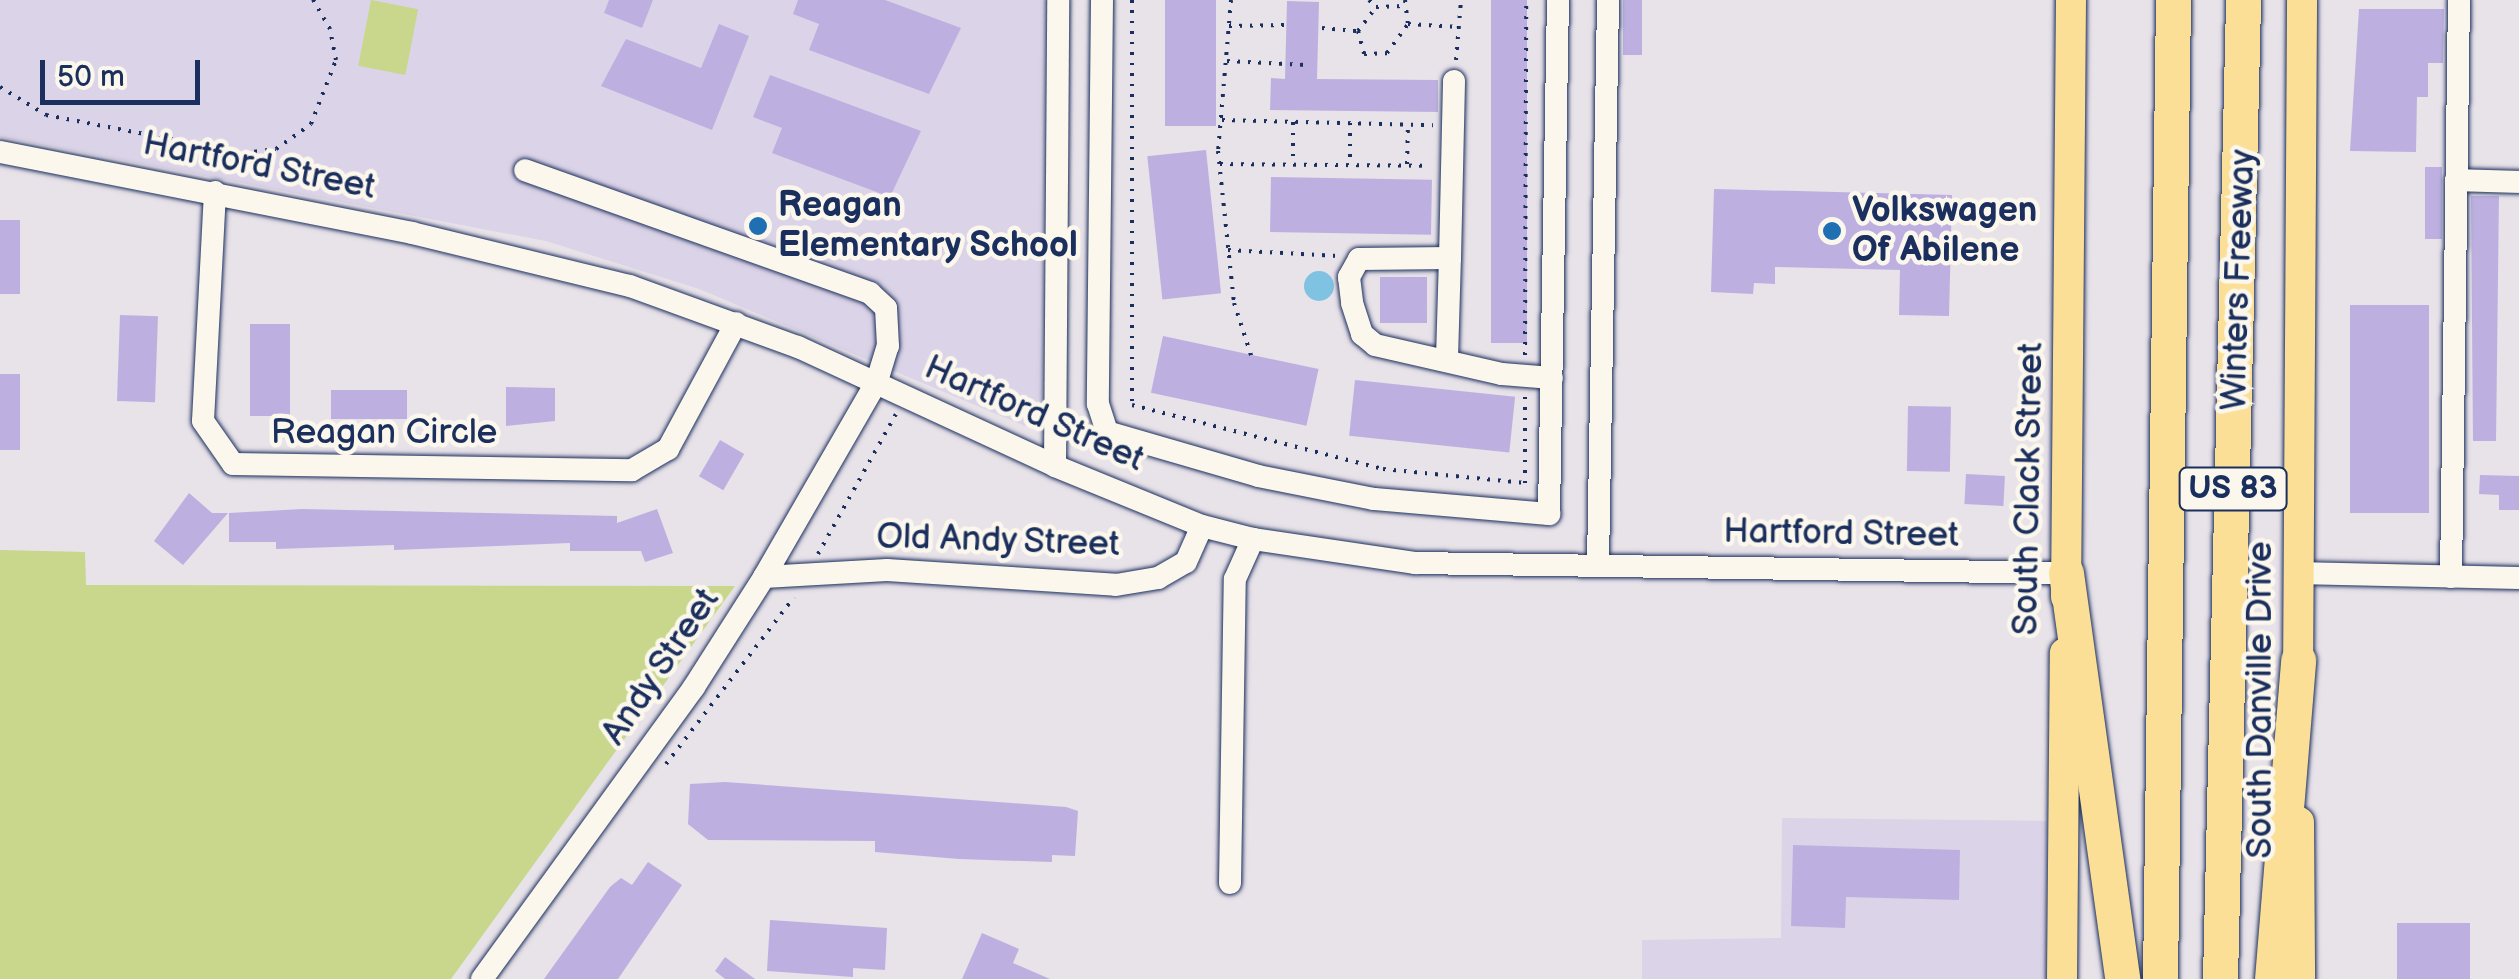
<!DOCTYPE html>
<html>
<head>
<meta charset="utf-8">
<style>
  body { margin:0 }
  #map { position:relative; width:2519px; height:979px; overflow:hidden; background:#e8e2e9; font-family:"Balsamiq Sans",sans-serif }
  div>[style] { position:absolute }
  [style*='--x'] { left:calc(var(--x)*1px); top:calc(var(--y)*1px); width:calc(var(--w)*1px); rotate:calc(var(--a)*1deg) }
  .built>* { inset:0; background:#dbd3e7 }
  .green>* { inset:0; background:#c8d78b; transform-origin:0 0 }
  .water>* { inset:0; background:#80c2e1 }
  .round { border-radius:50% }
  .building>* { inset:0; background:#bdb0e1; transform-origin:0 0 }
  .path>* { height:4px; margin-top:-2px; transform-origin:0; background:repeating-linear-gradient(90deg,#1b2f5e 0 2.5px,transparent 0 10.5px) }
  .roads { filter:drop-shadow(0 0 2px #1b2f5e) drop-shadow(0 0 2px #1b2f5e) }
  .minor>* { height:22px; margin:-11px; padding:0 11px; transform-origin:11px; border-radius:11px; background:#fbf7ec }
  .major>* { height:30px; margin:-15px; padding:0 15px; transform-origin:15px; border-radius:15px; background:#fbdf96 }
  .highway>* { height:35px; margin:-17.5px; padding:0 17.5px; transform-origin:17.5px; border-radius:17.5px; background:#fbdf96 }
  .dots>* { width:28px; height:28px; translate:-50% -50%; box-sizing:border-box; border:5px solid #fbf7ec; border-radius:50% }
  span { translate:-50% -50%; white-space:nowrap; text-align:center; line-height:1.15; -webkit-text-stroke:9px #fbf7ec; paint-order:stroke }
  .shield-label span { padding:2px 8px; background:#fbf7ec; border:2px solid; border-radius:8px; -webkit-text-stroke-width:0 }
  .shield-label { font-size:32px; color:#1b2f5e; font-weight:700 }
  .street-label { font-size:35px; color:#1b2f5e }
  .poi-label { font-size:35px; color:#1b2f5e; font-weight:700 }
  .left { translate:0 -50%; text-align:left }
  .scale { position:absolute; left:40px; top:60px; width:160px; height:45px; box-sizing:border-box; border:5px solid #1b2f5e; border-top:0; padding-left:12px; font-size:30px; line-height:35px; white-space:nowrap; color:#1b2f5e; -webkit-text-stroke:8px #fbf7ec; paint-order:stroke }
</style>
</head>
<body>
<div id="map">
  <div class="built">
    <i style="clip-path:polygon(0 0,1045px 0,1042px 404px,1025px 426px,699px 289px,546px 241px,0 137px)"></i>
    <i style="clip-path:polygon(1782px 818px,2047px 821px,2046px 979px,1642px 979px,1642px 940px,1781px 938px)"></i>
  </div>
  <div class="green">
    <i style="left:371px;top:0;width:48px;height:67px;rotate:11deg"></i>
    <i style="clip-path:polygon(0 550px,85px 552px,86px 585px,735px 586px,451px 979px,0 979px)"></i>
  </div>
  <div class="water">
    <i class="round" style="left:1304px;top:271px;width:30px;height:30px"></i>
  </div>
  <div class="building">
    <i style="clip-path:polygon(609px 0,653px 0,642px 28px,604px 13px)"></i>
    <i style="clip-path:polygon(798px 0,885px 0,961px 28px,929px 94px,809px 50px,819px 24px,793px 14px)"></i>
    <i style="left:1165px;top:0;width:51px;height:126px"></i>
    <i style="left:1491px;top:0;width:36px;height:343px"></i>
    <i style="left:1623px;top:0;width:19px;height:55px"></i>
    <i style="clip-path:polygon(1287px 1px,1319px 2px,1317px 79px,1438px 80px,1438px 112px,1270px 110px,1271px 78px,1285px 79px)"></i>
    <i style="clip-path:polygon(2359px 9px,2444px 9px,2443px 63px,2428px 63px,2428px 97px,2417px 97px,2416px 152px,2350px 151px)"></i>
    <i style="clip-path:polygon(719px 24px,749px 36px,712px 130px,601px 86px,626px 39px,701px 68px)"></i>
    <i style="clip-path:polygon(770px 75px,921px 131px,890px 197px,772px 153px,782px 128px,753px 117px)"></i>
    <i style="left:1206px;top:150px;width:144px;height:59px;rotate:84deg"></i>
    <i style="left:2425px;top:167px;width:17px;height:72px"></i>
    <i style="left:1271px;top:177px;width:161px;height:55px;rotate:1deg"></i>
    <i style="clip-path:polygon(1714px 189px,1952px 195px,1949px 316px,1899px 315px,1900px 270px,1775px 267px,1775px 284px,1754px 283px,1753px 294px,1711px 292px)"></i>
    <i style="clip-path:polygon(2471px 196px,2499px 196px,2496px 441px,2473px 441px)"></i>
    <i style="left:0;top:220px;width:20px;height:74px"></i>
    <i style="left:1380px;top:277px;width:47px;height:46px"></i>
    <i style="left:2350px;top:305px;width:79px;height:208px"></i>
    <i style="left:120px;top:315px;width:38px;height:86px;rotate:2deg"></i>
    <i style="left:250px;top:324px;width:40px;height:92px"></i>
    <i style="left:1163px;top:336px;width:159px;height:58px;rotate:12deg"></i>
    <i style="left:0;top:374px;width:20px;height:76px"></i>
    <i style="left:1355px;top:380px;width:161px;height:56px;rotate:6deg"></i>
    <i style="clip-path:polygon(506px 387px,555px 388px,555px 421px,506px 426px)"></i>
    <i style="left:331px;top:390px;width:76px;height:29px"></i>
    <i style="left:1908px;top:406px;width:43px;height:65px;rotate:1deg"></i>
    <i style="left:720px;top:440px;width:28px;height:42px;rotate:30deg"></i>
    <i style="left:1966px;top:474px;width:39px;height:30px;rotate:3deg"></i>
    <i style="clip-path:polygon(2480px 475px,2519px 476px,2519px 510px,2499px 510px,2499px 495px,2479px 494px)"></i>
    <i style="clip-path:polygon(189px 493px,212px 513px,228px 513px,183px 565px,154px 541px)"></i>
    <i style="clip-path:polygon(302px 509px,617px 516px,617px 523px,657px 509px,673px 553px,645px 562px,641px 551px,570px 551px,570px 543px,394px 550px,394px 545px,276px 549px,276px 542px,229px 542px,229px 513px)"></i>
    <i style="clip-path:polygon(725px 782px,1066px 807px,1078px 811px,1075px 856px,1052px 855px,1052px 862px,959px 859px,875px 852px,875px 841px,708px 840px,688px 824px,690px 784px)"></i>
    <i style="clip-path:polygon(1793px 845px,1960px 850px,1959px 900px,1846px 897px,1845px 928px,1791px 926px)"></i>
    <i style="clip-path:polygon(648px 862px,682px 885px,618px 979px,544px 979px,610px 887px,621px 878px,632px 885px)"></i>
    <i style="clip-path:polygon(770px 920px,887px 928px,885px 970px,853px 968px,853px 977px,767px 971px)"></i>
    <i style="left:2397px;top:923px;width:73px;height:56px"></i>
    <i style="clip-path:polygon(982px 933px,1019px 949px,1013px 963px,1050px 979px,962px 979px)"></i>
    <i style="clip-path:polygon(725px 957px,755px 979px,725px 979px,715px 971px)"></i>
  </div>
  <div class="path">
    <i style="--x:1132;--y:0;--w:405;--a:90"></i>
    <i style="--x:1132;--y:405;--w:259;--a:14.3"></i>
    <i style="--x:1383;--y:469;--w:143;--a:5.6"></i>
    <i style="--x:1525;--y:483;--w:88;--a:-90"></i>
    <i style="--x:1231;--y:0;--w:152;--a:94.9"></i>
    <i style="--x:1218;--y:151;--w:153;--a:84"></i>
    <i style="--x:1234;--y:303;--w:55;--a:71.9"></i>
    <i style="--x:1369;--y:0;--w:10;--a:45"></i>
    <i style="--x:1376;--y:7;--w:28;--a:-2"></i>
    <i style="--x:1405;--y:0;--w:24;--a:83"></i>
    <i style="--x:1408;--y:24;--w:51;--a:3.4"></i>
    <i style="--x:1229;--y:26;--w:55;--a:-1"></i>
    <i style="--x:1322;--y:28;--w:36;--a:5"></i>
    <i style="--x:1358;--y:31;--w:30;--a:-53"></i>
    <i style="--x:1358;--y:31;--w:24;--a:75"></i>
    <i style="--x:1364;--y:54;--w:23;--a:-2"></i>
    <i style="--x:1387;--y:53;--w:36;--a:-54"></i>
    <i style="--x:1456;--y:60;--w:60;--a:-85.2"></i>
    <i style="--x:1227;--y:61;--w:80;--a:2.9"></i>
    <i style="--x:0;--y:87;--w:54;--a:31.3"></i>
    <i style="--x:46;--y:115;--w:202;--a:10.9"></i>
    <i style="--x:244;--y:153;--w:32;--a:-7"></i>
    <i style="--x:276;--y:149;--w:43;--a:-35.5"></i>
    <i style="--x:311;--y:124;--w:69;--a:-68.7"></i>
    <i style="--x:336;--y:60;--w:32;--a:-101"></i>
    <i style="--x:330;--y:29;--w:34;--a:-120"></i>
    <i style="--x:1222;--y:120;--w:211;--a:1.4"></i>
    <i style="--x:1293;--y:122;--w:40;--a:90"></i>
    <i style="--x:1350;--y:123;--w:40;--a:90"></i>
    <i style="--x:1220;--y:164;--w:210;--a:0.5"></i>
    <i style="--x:1407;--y:164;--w:40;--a:-88.6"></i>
    <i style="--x:1228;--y:250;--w:110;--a:3.1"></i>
    <i style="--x:1525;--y:355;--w:355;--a:-89.8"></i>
    <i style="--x:818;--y:554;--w:160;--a:-60.9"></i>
    <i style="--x:666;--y:764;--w:210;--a:-52.5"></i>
  </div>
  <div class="roads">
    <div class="minor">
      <i style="--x:1102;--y:0;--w:404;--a:90.6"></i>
      <i style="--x:1098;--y:404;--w:29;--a:72"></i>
      <i style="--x:1107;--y:432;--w:157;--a:16.2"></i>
      <i style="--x:1258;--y:476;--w:118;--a:11.2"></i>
      <i style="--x:1374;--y:499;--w:176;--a:4.9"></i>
      <i style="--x:1549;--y:514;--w:514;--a:-89"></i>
      <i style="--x:0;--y:152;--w:420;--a:11.1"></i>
      <i style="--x:412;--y:233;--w:224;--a:13.7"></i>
      <i style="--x:630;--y:286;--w:179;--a:20"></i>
      <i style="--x:798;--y:347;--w:283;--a:24.8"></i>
      <i style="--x:1055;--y:466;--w:159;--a:22.2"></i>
      <i style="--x:1202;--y:526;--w:53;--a:14.3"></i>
      <i style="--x:1253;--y:539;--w:164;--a:8.4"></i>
      <i style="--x:1415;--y:563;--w:651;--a:0.88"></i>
      <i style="--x:2456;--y:180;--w:63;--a:1.8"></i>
      <i style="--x:215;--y:192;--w:229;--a:93"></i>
      <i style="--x:203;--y:421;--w:52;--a:55.1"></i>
      <i style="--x:233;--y:464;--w:399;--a:0.9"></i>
      <i style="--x:632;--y:470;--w:42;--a:-30.3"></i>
      <i style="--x:668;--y:449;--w:143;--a:-61.6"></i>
      <i style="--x:1450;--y:258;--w:177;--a:-88.7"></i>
      <i style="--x:1447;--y:358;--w:100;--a:-88.3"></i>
      <i style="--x:1450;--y:258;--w:91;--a:179.4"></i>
      <i style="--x:1359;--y:259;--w:21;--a:119"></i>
      <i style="--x:1349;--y:277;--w:26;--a:83"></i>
      <i style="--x:1352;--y:303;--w:33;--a:72"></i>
      <i style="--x:1362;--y:334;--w:17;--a:40"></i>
      <i style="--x:1375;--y:345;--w:130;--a:12.9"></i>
      <i style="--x:1502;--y:374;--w:50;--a:4.6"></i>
      <i style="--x:1055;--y:466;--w:466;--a:-89.6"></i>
      <i style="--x:1598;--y:564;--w:564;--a:-88.98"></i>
      <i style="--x:2296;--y:573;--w:223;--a:1.3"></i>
      <i style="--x:764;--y:577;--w:123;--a:-3.3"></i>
      <i style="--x:887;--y:570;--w:229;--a:3.7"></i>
      <i style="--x:1116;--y:585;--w:43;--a:-9.5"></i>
      <i style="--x:1158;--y:578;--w:32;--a:-30"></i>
      <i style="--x:1186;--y:562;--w:39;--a:-66"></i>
      <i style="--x:2451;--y:577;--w:577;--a:-89.21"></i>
      <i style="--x:1230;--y:883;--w:304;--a:-89.1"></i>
      <i style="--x:1235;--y:579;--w:44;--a:-65.8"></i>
      <i style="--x:482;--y:979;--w:361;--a:-54"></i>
      <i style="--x:694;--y:687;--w:130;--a:-57.5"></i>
      <i style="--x:764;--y:577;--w:226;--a:-60"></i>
      <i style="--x:877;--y:381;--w:37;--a:-73"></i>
      <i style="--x:888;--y:346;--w:38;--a:-93"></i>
      <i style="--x:886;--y:308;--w:22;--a:-137"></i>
      <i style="--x:870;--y:293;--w:366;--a:-160.4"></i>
    </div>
    <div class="major">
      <i style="--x:2066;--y:597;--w:597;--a:-89.52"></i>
      <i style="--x:2298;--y:681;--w:681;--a:-89.66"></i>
      <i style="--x:2299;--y:822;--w:157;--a:89.6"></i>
      <i style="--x:2062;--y:979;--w:326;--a:-89.5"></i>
    </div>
    <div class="highway">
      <i style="--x:2066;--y:573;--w:410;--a:82.1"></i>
      <i style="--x:2160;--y:979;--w:979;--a:-89.24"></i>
      <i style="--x:2220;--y:979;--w:979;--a:-88.65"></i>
      <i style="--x:2272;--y:979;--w:320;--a:-85.3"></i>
    </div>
  </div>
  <div class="dots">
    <i style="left:758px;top:226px;background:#1f6fb2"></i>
    <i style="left:1832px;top:231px;background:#1f6fb2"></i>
  </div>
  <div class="shield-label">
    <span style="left:2233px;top:489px">US 83</span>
  </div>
  <div class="street-label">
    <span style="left:259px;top:166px;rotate:11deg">Hartford Street</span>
    <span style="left:2239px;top:280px;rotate:-88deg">Winters Freeway</span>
    <span style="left:1034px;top:414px;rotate:24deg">Hartford Street</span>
    <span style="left:384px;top:433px">Reagan Circle</span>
    <span style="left:2029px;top:489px;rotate:-89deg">South Clack Street</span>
    <span style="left:1841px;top:534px;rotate:1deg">Hartford Street</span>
    <span style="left:998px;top:541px;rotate:2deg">Old Andy Street</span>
    <span style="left:661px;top:667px;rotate:-56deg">Andy Street</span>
    <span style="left:2261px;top:700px;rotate:-90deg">South Danville Drive</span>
  </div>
  <div class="poi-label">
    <span class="left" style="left:778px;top:226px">Reagan<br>Elementary School</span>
    <span class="left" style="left:1852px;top:231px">Volkswagen<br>Of Abilene</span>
  </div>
  <div class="scale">50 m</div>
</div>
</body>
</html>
